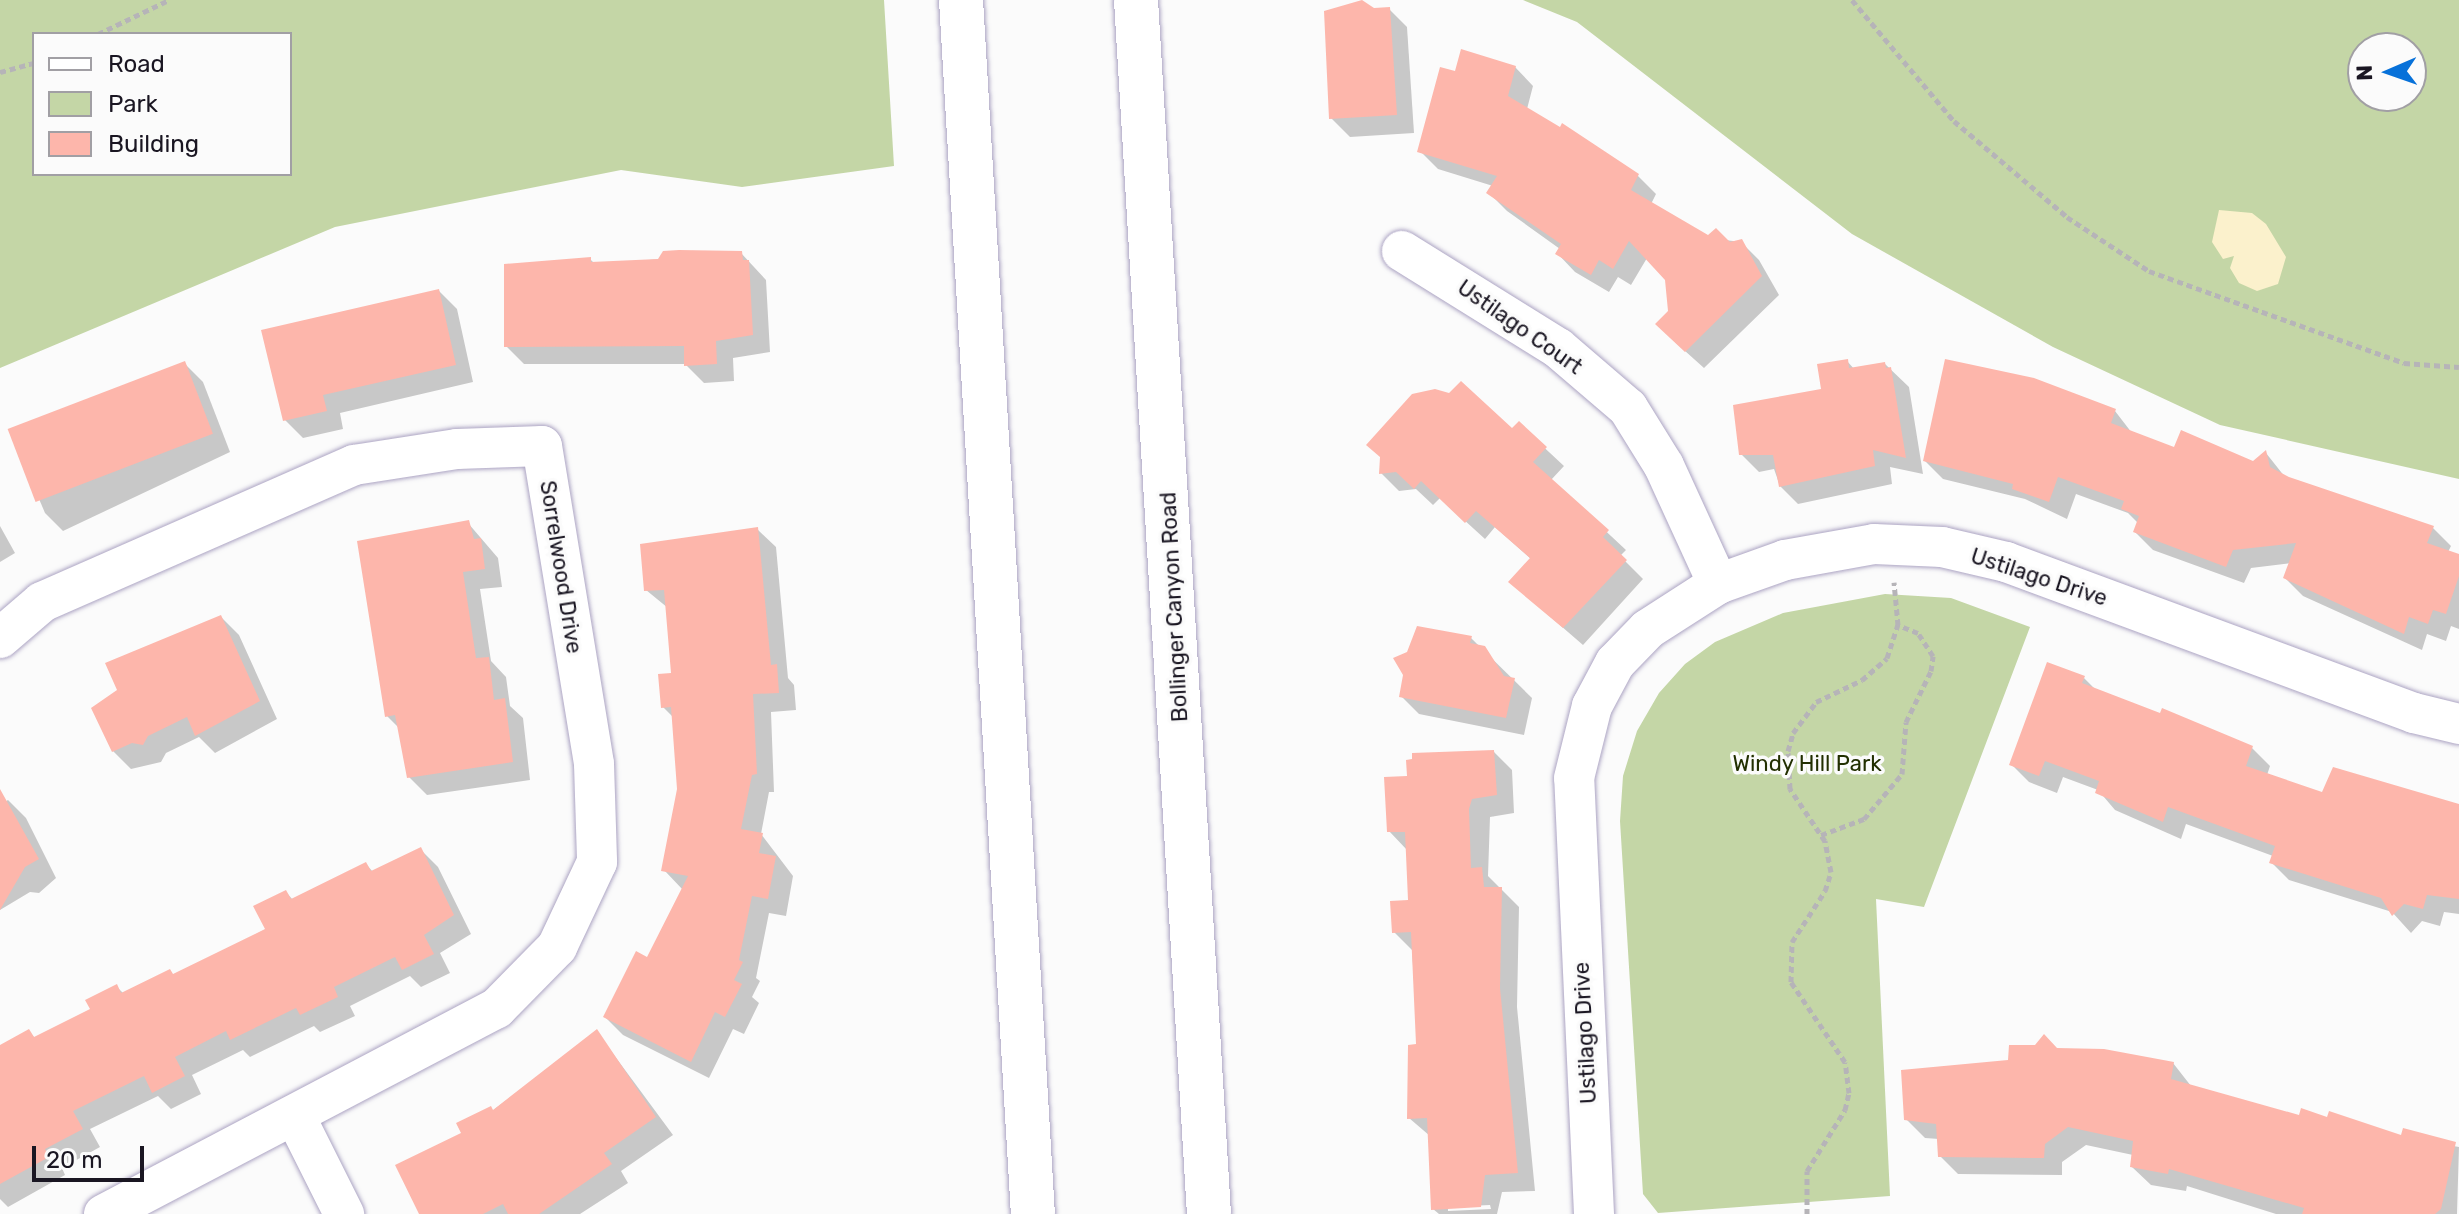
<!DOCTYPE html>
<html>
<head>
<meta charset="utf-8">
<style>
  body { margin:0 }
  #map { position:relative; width:2459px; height:1214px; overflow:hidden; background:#fbfbfb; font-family:Rubik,sans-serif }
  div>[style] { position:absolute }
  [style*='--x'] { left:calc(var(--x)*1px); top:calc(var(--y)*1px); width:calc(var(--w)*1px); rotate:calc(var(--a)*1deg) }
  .green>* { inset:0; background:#c4d6a6 }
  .sand>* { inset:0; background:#fbf1cc }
  .shadow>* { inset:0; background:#0003 }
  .building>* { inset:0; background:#fdb6ab; transform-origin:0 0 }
  .path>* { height:5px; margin-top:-2.5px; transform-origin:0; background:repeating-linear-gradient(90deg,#b6b4b8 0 6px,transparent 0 10px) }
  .roads { filter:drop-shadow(0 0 2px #aca4c3) drop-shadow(0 0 2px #aca4c3) }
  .street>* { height:40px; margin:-20px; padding:0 20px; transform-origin:20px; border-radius:20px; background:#fff }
  .secondary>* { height:44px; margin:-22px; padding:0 22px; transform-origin:22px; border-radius:22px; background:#fff }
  span { translate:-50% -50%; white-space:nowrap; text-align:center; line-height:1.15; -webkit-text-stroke:7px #fbfbfb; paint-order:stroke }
  .street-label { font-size:22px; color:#1a1622 }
  .park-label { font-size:22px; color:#222f01 }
  .legend { position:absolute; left:32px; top:32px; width:260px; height:144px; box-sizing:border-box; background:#fbfbfb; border:2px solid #a19fa4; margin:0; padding:10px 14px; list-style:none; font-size:24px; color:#1a1622 }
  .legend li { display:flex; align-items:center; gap:16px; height:40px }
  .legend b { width:40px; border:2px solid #a19fa4 }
  .north { position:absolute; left:2347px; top:32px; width:80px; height:80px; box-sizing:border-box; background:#fbfbfb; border:2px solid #a19fa4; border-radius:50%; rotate:268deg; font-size:22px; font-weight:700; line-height:32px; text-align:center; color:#1a1622 }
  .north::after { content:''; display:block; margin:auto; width:28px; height:36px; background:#0771d9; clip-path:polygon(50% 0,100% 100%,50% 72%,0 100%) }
  .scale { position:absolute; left:32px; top:1146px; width:112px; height:36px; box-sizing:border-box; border:4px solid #1a1622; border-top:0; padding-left:10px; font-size:24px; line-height:28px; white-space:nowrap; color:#1a1622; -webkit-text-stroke:6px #fbfbfb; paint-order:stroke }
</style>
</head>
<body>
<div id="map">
  <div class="green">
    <i style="clip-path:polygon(evenodd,0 0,884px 0,894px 166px,742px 187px,621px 170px,335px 227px,0 368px,0 0,34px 34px,290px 34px,290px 174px,34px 174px,34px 34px)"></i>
    <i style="clip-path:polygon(evenodd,1523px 0,2459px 0,2459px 479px,2220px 425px,2053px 347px,1852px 234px,1577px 22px,1523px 0,2363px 48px,2411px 48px,2411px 96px,2363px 96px,2363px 48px)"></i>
    <i style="clip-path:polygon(1885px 594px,1951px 598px,2030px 627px,1924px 907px,1876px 899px,1890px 1196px,1658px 1213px,1643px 1194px,1620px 821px,1623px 776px,1637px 731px,1659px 693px,1685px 664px,1715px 642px,1783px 613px)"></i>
  </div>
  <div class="sand">
    <i style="clip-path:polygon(2219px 210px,2252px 213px,2266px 224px,2286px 257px,2278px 284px,2257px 291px,2239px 283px,2230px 268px,2234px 256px,2223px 259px,2212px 242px)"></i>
  </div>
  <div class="shadow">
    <i style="clip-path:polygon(1389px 9px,1407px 27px,1414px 133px,1350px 137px,1331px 118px,1373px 10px)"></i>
    <i style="clip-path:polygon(1515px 67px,1533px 86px,1527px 109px,1560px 129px,1563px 125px,1638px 176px,1656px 194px,1651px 204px,1709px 238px,1741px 242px,1759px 260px,1779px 295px,1704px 368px,1675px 342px,1667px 279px,1647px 258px,1631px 285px,1618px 277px,1609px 292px,1575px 272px,1557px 253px,1560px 249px,1507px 211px,1489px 193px,1493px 186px,1438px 169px,1420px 151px,1456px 74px)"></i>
    <i style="clip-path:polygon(741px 253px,766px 280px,770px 352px,733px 358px,734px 381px,704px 383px,685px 364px,524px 364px,506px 346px,590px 259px,595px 264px)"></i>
    <i style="clip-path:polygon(439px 291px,457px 309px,473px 382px,340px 413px,343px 429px,303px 438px,285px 420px)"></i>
    <i style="clip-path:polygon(1847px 361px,1855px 370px,1885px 364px,1909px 387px,1923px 474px,1890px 467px,1892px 484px,1798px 504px,1780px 486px,1774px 469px,1759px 472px,1741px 454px,1823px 391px)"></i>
    <i style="clip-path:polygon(185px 364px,203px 382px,230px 452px,63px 531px,45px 513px,15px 442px)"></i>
    <i style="clip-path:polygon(2033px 380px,2115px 411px,2132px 433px,2175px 450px,2253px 463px,2266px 453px,2285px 477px,2432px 527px,2451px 546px,2448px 552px,2459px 556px,2459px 629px,2451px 626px,2446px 641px,2427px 634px,2422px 650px,2303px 596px,2285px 578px,2291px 563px,2251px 568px,2244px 583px,2153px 550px,2135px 532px,2138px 523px,2128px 513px,2076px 494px,2067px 519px,2025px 499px,1943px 479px,1925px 461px)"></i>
    <i style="clip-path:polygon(1519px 424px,1564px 466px,1551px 480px,1626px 550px,1620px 556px,1643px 579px,1583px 645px,1510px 582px,1531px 559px,1495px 527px,1485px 539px,1440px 498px,1433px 505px,1416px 489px,1399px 491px,1381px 473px,1512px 431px)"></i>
    <i style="clip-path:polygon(468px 523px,498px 558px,502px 587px,480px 589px,491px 661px,506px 677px,510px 706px,523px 718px,530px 780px,427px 795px,409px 777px,399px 728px,387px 716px)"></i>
    <i style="clip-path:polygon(0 526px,15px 553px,0 562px)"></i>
    <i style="clip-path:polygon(757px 529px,776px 547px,788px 678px,794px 685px,796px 710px,771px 712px,774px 792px,769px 792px,761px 834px,793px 876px,786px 916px,769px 913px,756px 978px,760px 981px,752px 997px,759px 1003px,744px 1034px,733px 1029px,709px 1078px,623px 1035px,605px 1017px,648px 959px,683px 890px,664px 870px,679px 789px,674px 718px,663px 707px,674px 675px,668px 608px,646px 590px)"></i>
    <i style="clip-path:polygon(221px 617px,239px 635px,277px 719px,215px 753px,199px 737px,166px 753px,161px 762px,131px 769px,113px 751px)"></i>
    <i style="clip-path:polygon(1471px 638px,1532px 698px,1524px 735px,1419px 714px,1401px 696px)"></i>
    <i style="clip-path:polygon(2084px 678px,2097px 691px,2252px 748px,2270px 766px,2267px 775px,2459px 853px,2459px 914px,2444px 912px,2440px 926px,2422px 921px,2411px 933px,2392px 912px,2289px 880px,2271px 862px,2273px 856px,2186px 824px,2181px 839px,2115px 810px,2098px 790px,2063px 777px,2057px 793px,2029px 782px,2011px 764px)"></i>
    <i style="clip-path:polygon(evenodd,1494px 752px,1512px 770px,1514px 813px,1490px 817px,1488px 876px,1519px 907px,1517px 1007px,1535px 1191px,1502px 1192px,1497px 1214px,1439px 1214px,1433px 1209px,1430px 1136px,1409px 1118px,1418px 1046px,1412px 950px,1394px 932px,1410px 902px,1407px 850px,1389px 831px,1409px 778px,1494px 752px,1490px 1205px,1491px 1209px,1448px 1211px,1448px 1207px,1490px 1205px)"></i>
    <i style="clip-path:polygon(8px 800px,26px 818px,56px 878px,39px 893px,30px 892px,0 910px,0 805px)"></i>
    <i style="clip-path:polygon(420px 849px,438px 867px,471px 934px,440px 953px,450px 973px,421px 987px,410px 976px,350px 1006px,355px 1016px,320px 1032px,314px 1026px,250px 1057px,243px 1050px,192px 1075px,201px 1094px,171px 1109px,158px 1096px,90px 1129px,100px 1147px,62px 1168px,65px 1175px,8px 1207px,0 1199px,0 1048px,29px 1032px,36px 1039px,93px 1010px,116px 986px,124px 994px,175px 976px,267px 930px,286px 892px,293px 900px,366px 864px,373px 872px)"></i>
    <i style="clip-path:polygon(597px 1032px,673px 1135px,621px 1171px,628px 1183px,580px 1214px,421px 1214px,463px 1133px)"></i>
    <i style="clip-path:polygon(2057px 1050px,2173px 1063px,2191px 1086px,2300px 1118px,2459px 1147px,2457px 1214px,2276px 1214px,2187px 1186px,2186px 1191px,2151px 1185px,2132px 1167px,2133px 1155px,2086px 1145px,2062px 1162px,2062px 1175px,1958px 1174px,1940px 1156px,1939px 1139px,1925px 1138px,1906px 1119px,2010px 1062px)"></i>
  </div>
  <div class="building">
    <i style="clip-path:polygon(1362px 0,1374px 8px,1390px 7px,1397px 115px,1329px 119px,1324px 11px)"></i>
    <i style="clip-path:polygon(1461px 49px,1516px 66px,1508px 96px,1560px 127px,1562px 123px,1639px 174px,1631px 190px,1708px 235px,1716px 228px,1730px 242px,1742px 239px,1762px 276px,1685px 352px,1655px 324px,1668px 311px,1665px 280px,1629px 241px,1613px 269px,1599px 260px,1591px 275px,1555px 254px,1561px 244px,1486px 193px,1497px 176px,1417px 152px,1440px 67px,1455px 71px)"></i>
    <i style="clip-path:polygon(679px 250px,742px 251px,743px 260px,749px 260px,753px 335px,716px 341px,717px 364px,684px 366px,684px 346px,504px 347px,504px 264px,591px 257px,591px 262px,658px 259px,663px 251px)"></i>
    <i style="clip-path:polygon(439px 289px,456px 365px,323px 395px,327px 411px,283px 421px,261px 330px)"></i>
    <i style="clip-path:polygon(1848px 359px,1849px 368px,1885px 362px,1886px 368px,1891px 367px,1906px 458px,1873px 450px,1875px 466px,1779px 487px,1773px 455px,1739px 455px,1733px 405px,1821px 389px,1817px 364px)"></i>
    <i style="clip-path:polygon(1945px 359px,2034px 378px,2116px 409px,2111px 423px,2174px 447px,2181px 430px,2253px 461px,2266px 450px,2270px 467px,2289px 477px,2434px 526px,2427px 543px,2459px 554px,2459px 576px,2446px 614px,2433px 610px,2428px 624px,2409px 617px,2404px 634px,2283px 578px,2296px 543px,2233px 550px,2226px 567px,2133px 532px,2139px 516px,2121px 509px,2124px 501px,2058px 477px,2049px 502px,2012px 489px,2013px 484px,1923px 461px)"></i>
    <i style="left:185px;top:361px;width:78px;height:190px;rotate:69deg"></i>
    <i style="clip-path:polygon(1461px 381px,1512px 428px,1519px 421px,1547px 447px,1533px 462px,1609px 530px,1603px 537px,1627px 560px,1563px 628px,1508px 582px,1530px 558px,1476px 511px,1465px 523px,1421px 481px,1414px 489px,1396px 472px,1379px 474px,1380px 457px,1366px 445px,1412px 394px,1435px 389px,1449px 393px)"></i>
    <i style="clip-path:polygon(469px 520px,474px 539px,481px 538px,485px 569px,463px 572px,476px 658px,489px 657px,494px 700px,505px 698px,513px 762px,407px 778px,395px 715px,385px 717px,357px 541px)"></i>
    <i style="clip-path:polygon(758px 527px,771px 665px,777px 664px,779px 693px,753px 694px,757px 774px,752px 775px,741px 829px,763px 833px,759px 853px,776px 856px,768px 899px,752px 896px,739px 960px,743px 962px,734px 980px,742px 984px,725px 1017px,715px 1012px,691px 1062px,603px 1017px,636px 951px,647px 957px,688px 876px,661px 871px,677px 789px,671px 707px,661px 708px,658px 674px,671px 673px,664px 590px,644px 591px,640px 544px)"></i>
    <i style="clip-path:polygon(221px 615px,260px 701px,195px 736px,187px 717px,148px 736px,143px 745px,132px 743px,112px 752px,91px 708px,117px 690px,105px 663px)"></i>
    <i style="clip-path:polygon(1417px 626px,1472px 636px,1470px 643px,1485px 646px,1504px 676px,1515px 678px,1506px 718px,1399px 697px,1403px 675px,1393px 658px,1407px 652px)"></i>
    <i style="clip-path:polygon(2047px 662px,2085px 676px,2082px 683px,2160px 713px,2162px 708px,2253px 746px,2246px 766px,2322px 792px,2333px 767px,2459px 804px,2459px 899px,2427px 895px,2423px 909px,2404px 904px,2392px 916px,2381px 898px,2269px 863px,2275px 846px,2168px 807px,2163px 822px,2095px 793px,2099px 781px,2045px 761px,2039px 776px,2009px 765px)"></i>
    <i style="clip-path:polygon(1494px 750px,1497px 795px,1472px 799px,1469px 809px,1471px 868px,1482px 867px,1484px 887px,1502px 887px,1500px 988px,1518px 1173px,1485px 1175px,1481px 1207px,1431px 1210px,1427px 1118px,1407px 1119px,1408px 1045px,1416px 1044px,1411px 932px,1392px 933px,1390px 901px,1408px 900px,1405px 832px,1387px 832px,1384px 777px,1407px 776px,1406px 760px,1412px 759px,1412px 753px)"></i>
    <i style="clip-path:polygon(0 789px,39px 859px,25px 867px,0 910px)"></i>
    <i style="clip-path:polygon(421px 847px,454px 915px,424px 935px,434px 954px,402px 970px,395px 957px,334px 987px,338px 997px,300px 1015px,296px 1008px,230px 1040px,226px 1031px,175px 1057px,185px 1076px,152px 1093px,144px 1076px,73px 1111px,83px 1129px,45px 1149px,49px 1157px,0 1184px,0 1045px,29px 1029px,34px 1037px,90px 1009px,85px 1000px,117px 984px,121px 993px,170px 969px,173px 974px,265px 929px,253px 906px,286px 890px,291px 899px,366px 862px,371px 871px)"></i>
    <i style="clip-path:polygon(597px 1029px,656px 1117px,604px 1153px,612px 1164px,539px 1214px,508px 1214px,503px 1204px,483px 1214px,419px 1214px,395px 1165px,461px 1133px,456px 1123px,491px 1106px,493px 1110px)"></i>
    <i style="clip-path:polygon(2044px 1034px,2057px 1048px,2104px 1049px,2174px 1062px,2171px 1079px,2299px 1115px,2301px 1108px,2327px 1117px,2329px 1111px,2401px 1135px,2403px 1128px,2456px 1142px,2441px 1209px,2435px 1214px,2302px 1214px,2304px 1208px,2169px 1169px,2168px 1174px,2130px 1167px,2133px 1141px,2068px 1127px,2045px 1144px,2044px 1158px,1938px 1157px,1936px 1124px,1904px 1120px,1901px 1070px,2008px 1060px,2009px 1045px,2035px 1045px)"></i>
  </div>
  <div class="path">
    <i style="--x:1852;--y:0;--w:158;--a:49.9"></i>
    <i style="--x:1954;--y:121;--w:148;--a:40.3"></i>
    <i style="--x:2067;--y:217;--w:98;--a:33.4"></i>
    <i style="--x:2149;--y:271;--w:271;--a:19.8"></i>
    <i style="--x:2404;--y:363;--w:55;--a:4.2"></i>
    <i style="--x:98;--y:34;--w:79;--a:-25.6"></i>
    <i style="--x:0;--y:72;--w:35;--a:-15"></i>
    <i style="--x:1821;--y:835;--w:46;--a:-20.4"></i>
    <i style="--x:1864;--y:819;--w:59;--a:-49.8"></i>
    <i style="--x:1902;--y:774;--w:52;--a:-85.6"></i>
    <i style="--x:1906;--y:722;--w:57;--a:-63.9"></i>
    <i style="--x:1931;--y:671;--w:15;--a:-82"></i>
    <i style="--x:1933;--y:656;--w:27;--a:-123"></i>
    <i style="--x:1918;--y:633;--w:22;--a:-158"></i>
    <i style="--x:1807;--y:1214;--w:43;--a:-90"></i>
    <i style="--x:1807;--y:1171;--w:72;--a:-58.1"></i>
    <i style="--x:1845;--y:1110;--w:17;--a:-77"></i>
    <i style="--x:1849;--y:1093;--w:31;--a:-97"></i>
    <i style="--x:1845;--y:1062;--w:97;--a:-124"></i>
    <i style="--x:1791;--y:982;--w:40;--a:-88.6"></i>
    <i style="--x:1792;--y:942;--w:61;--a:-57.1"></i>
    <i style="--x:1825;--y:891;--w:20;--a:-72"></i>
    <i style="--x:1831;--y:872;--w:32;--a:-101"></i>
    <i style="--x:1825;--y:841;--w:63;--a:-123.9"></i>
    <i style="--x:1790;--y:789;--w:38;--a:-93"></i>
    <i style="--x:1788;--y:751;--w:19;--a:-74"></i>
    <i style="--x:1793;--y:733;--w:39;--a:-53"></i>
    <i style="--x:1816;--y:702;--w:51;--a:-25.6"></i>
    <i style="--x:1862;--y:680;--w:33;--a:-41"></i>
    <i style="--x:1887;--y:658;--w:35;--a:-72"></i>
    <i style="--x:1898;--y:625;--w:43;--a:-95.3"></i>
  </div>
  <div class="roads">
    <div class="street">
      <i style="--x:1402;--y:251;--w:184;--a:31.9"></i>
      <i style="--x:1558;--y:348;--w:92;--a:40.6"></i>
      <i style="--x:1628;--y:408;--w:68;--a:58.2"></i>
      <i style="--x:1664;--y:466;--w:130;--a:65.4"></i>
      <i style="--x:0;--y:638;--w:55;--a:-40.6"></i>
      <i style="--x:42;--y:602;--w:341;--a:-23.7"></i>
      <i style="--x:354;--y:465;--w:104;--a:-8.8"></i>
      <i style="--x:457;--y:449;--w:85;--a:-2"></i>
      <i style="--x:542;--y:446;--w:322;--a:80.7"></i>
      <i style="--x:594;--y:764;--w:98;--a:88.2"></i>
      <i style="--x:597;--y:862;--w:94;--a:115.2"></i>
      <i style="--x:557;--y:947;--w:86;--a:134.5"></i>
      <i style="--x:497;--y:1008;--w:444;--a:152.3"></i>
      <i style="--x:295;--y:1116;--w:110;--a:63.4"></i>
      <i style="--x:1594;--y:1214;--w:436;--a:-92.6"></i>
      <i style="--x:1574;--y:778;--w:74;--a:-76"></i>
      <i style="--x:1592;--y:706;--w:49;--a:-61.9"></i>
      <i style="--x:1615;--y:663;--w:47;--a:-45.9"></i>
      <i style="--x:1648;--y:629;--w:83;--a:-32.7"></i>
      <i style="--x:1718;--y:584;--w:71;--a:-19.7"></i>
      <i style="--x:1785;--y:560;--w:90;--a:-10.2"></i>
      <i style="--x:1874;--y:544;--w:68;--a:2.5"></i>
      <i style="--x:1942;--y:547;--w:66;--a:13.2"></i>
      <i style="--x:2006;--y:562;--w:435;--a:20.3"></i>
      <i style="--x:2414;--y:713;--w:46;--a:13.7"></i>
    </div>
    <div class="secondary">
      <i style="--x:961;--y:0;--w:1216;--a:86.61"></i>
      <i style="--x:1136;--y:0;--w:1216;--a:86.56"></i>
    </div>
  </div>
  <div class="street-label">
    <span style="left:1520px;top:327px;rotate:35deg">Ustilago Court</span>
    <span style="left:561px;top:567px;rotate:81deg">Sorrelwood Drive</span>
    <span style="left:2039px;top:577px;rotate:18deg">Ustilago Drive</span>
    <span style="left:1174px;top:607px;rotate:-93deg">Bollinger Canyon Road</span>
    <span style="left:1585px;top:1033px;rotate:-93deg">Ustilago Drive</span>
  </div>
  <div class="park-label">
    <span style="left:1807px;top:764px">Windy Hill Park</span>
  </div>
  <ul class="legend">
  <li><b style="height:10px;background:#fff"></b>Road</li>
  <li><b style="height:22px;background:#c4d6a6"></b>Park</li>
  <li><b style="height:22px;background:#fdb6ab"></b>Building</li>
  </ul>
  <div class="north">N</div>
  <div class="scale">20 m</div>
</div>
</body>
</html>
